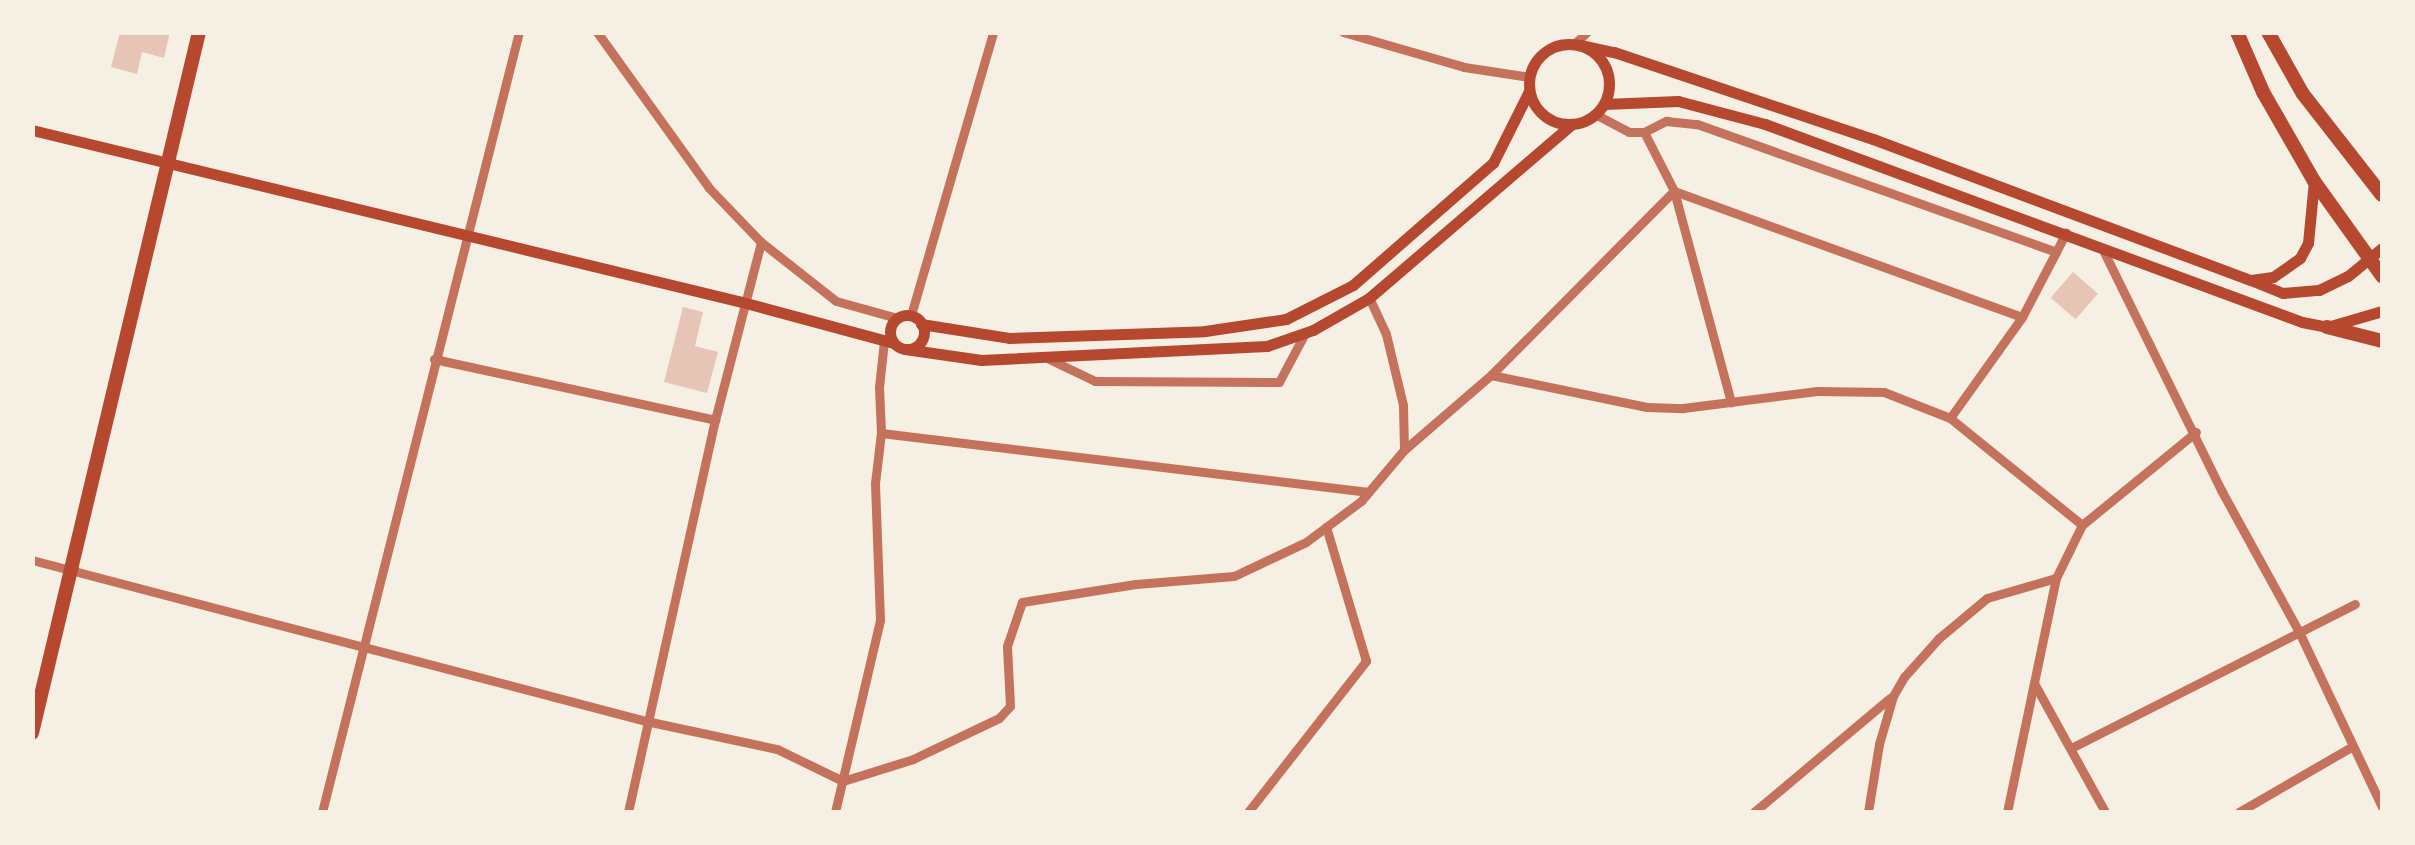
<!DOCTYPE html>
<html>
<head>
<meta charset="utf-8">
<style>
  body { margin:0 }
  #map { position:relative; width:2415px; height:845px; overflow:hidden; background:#f6efe4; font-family:Roboto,sans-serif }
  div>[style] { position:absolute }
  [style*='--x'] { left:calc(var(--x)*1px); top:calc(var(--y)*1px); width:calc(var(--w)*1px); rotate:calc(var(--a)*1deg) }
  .building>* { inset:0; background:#e6c5b7; transform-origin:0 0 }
  .minor>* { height:9px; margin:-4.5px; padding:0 4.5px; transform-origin:4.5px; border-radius:4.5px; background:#c5725c }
  .secondary>* { height:11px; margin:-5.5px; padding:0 5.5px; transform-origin:5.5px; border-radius:5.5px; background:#b5482f }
  .secondary>.ring { margin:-5.5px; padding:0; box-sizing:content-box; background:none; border:11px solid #b5482f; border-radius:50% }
  .primary>* { height:14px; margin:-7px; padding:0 7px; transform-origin:7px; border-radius:7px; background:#b5482f }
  span { translate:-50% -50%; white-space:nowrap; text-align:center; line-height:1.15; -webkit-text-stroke:8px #f6efe4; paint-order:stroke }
  .frame { position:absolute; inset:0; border:35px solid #f6efe4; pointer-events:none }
</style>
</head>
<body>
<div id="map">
  <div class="building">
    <i style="clip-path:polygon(120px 32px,170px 32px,164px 58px,142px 52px,137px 74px,111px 67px)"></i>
    <i style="left:2073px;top:272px;width:33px;height:34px;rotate:41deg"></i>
    <i style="clip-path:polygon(683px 307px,703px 312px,695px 346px,718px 352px,707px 393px,664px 382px)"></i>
  </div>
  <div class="minor">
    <i style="--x:597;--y:32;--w:192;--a:54.3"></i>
    <i style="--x:709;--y:188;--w:75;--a:46.1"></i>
    <i style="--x:761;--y:242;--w:95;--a:38.2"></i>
    <i style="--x:836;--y:301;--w:63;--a:15.6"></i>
    <i style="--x:1343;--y:32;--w:126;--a:16.1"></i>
    <i style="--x:1464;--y:67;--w:66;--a:8.7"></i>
    <i style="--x:1574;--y:44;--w:18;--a:-43"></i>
    <i style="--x:1595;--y:114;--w:38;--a:28"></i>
    <i style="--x:1629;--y:132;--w:15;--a:0"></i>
    <i style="--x:1644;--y:132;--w:25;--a:-27"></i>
    <i style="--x:1666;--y:121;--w:31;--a:6"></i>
    <i style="--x:1697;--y:124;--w:381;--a:19.6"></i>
    <i style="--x:2056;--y:252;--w:22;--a:-63"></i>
    <i style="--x:1644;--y:132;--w:66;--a:63"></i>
    <i style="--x:1674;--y:191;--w:219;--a:74.9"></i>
    <i style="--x:2102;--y:248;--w:270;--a:63.8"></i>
    <i style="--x:2221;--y:490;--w:162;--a:61.2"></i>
    <i style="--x:2299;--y:632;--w:194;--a:64.6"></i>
    <i style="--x:911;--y:315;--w:295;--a:-73.8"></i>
    <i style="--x:434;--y:359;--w:288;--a:12.2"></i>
    <i style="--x:1049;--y:359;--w:51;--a:25.6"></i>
    <i style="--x:1095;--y:381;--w:184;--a:0.3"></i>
    <i style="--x:1279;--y:382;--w:55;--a:-62"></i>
    <i style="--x:1491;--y:375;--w:159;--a:11.6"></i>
    <i style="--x:1647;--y:407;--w:36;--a:2"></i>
    <i style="--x:1683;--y:408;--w:135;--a:-7.2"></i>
    <i style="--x:1817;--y:391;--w:67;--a:0.9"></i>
    <i style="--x:1884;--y:392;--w:71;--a:21.5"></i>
    <i style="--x:1950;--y:418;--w:170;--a:39"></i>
    <i style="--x:1950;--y:418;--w:124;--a:-54.5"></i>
    <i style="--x:2022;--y:317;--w:73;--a:-62.4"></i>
    <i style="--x:881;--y:433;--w:491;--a:6.9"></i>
    <i style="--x:1404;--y:450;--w:115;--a:-40.8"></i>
    <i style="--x:1491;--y:375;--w:260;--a:-45.2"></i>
    <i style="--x:1674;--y:191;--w:370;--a:19.9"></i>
    <i style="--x:32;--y:560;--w:635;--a:14.69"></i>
    <i style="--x:646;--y:721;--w:134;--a:12.1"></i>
    <i style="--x:777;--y:749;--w:73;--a:25.9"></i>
    <i style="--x:843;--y:781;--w:73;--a:-17.4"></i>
    <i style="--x:913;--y:759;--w:95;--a:-25.5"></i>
    <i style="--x:999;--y:718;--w:16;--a:-47"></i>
    <i style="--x:1010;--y:706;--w:60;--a:-92.9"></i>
    <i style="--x:1007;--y:646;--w:46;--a:-71.2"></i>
    <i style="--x:1022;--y:602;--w:115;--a:-9"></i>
    <i style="--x:1136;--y:584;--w:98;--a:-4.7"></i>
    <i style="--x:1234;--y:576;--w:80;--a:-25.3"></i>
    <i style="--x:1306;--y:542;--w:69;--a:-36.7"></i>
    <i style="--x:1361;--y:501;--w:67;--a:-49.9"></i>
    <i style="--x:1404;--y:450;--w:45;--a:-91.3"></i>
    <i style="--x:1403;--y:405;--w:73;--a:-103.5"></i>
    <i style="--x:1386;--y:334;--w:40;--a:-115"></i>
    <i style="--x:2035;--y:685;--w:145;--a:61.1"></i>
    <i style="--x:2073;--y:747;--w:316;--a:-26.9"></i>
    <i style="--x:322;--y:812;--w:804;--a:-75.83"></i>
    <i style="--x:628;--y:812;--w:402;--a:-77.5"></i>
    <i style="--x:715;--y:420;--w:184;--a:-75.5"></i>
    <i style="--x:835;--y:812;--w:197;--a:-76.8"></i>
    <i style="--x:880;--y:620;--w:137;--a:-92.1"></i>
    <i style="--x:875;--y:483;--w:50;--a:-83.2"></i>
    <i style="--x:881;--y:433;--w:46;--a:-92.5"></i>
    <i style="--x:879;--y:387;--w:46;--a:-83.8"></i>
    <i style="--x:884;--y:341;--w:4;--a:-27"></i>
    <i style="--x:1248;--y:812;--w:192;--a:-52"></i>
    <i style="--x:1366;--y:661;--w:140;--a:-106.6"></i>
    <i style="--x:1754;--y:812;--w:177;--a:-40"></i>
    <i style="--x:1868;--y:812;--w:69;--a:-80.8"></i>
    <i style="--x:1879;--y:744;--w:50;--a:-73.7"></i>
    <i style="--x:1893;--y:696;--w:22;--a:-60"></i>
    <i style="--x:1904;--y:677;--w:52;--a:-48.1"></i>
    <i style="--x:1939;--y:638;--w:62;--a:-39.8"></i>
    <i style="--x:1987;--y:598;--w:72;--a:-16.2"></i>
    <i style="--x:2007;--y:812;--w:239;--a:-78.2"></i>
    <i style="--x:2056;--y:578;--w:59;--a:-63.9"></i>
    <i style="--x:2082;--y:525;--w:147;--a:-39.2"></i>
    <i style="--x:2239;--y:812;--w:129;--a:-30.1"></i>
  </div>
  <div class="secondary">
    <i class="ring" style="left:1529px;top:44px;width:69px;height:69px"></i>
    <i style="--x:1580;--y:45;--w:35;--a:12"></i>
    <i style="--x:1614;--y:52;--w:273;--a:18.6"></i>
    <i style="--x:1873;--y:139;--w:403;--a:20.5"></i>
    <i style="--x:2251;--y:280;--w:22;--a:-8"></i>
    <i style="--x:2273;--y:277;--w:33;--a:-35"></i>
    <i style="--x:2300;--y:258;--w:17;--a:-62"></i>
    <i style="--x:2308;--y:243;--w:62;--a:-84.5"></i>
    <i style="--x:1604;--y:104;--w:74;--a:-2.3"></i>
    <i style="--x:1678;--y:101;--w:90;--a:14.8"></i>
    <i style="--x:1765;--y:124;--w:572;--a:20.24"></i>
    <i style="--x:2302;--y:322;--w:25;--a:11"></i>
    <i style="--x:2327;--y:327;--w:57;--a:-16.2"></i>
    <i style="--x:32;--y:130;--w:731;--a:13.62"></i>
    <i style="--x:742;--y:302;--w:157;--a:15.1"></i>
    <i style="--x:2253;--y:281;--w:32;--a:22"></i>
    <i style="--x:2283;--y:293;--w:36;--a:-5"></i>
    <i style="--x:2319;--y:290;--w:32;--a:-26"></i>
    <i style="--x:2348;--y:276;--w:44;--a:-39.5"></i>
    <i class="ring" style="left:890px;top:315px;width:23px;height:23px"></i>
    <i style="--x:921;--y:324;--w:89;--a:9"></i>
    <i style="--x:1009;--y:338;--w:196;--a:-2"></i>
    <i style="--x:1205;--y:331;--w:82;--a:-8.4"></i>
    <i style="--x:1286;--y:319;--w:75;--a:-26.9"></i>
    <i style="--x:1353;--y:285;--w:186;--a:-41.1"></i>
    <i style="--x:1493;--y:163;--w:80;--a:-63.4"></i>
    <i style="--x:905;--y:349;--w:77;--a:8.2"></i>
    <i style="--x:981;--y:360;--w:286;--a:-2.8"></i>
    <i style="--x:1267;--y:346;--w:49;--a:-19.2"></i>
    <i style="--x:1313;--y:330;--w:64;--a:-29.7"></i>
    <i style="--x:1369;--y:298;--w:267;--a:-40.6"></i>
  </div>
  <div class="primary">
    <i style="--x:2237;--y:32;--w:65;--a:66.6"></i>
    <i style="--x:2263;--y:92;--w:103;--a:60.2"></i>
    <i style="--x:2314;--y:181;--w:117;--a:54.4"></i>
    <i style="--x:2268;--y:32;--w:71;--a:60.6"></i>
    <i style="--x:2303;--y:94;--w:128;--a:52"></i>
    <i style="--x:2327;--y:327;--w:57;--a:14.3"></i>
    <i style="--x:32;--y:733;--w:721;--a:-76.6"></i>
  </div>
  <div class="frame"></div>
</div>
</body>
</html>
